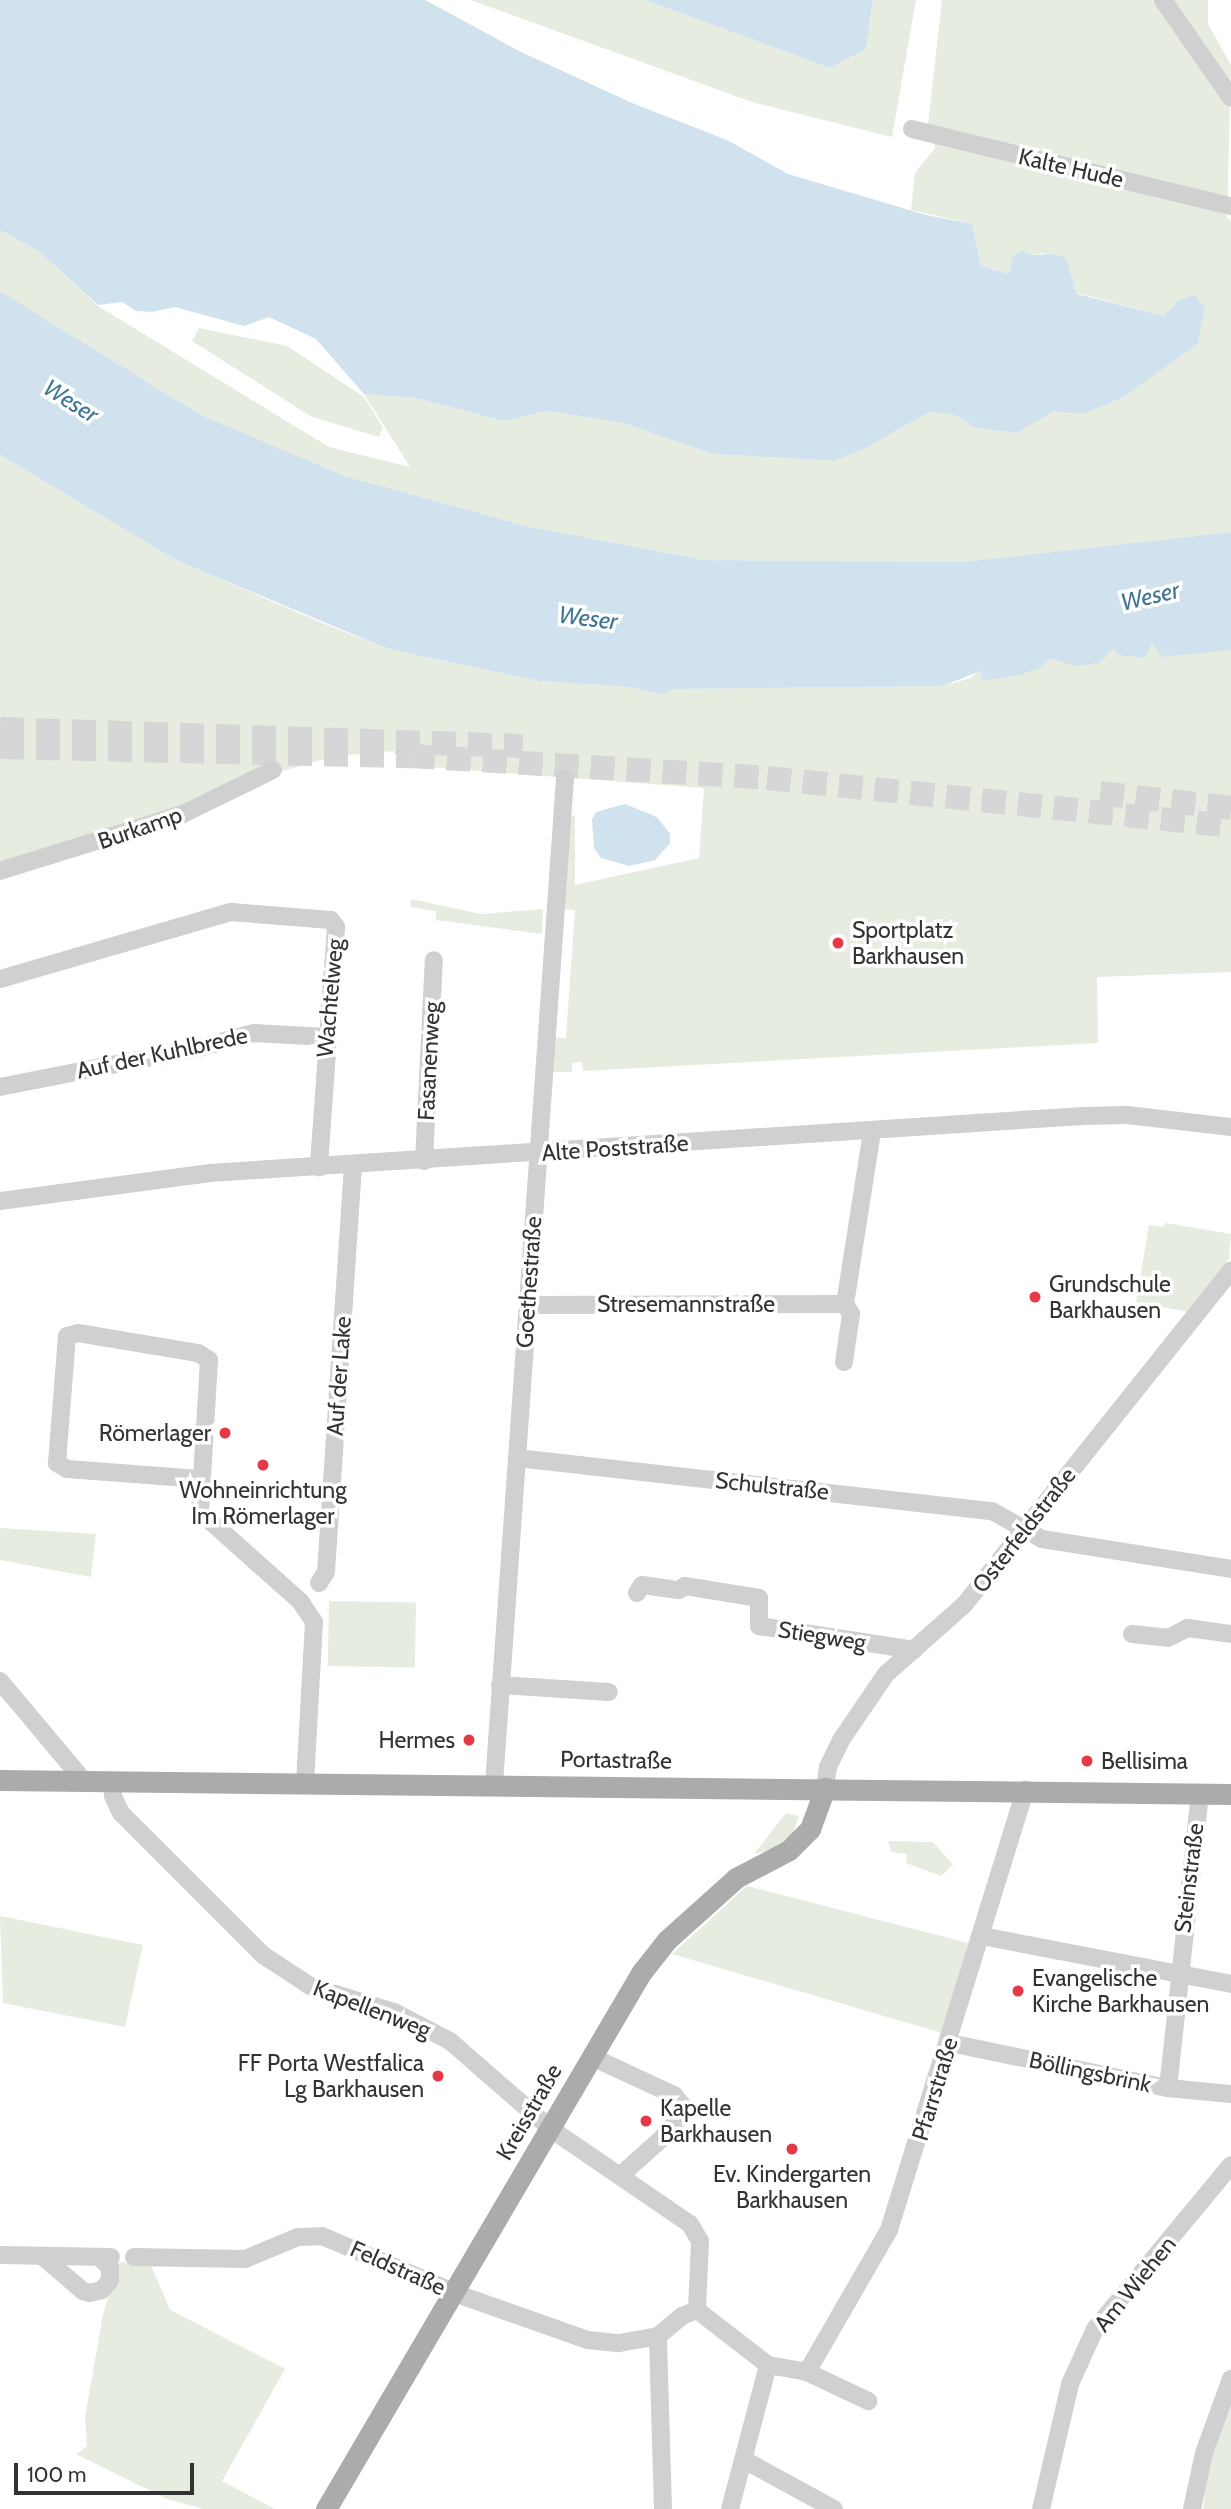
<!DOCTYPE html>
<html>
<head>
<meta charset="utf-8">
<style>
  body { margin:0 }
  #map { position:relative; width:1231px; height:2509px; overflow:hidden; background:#fff; font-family:Cabin,sans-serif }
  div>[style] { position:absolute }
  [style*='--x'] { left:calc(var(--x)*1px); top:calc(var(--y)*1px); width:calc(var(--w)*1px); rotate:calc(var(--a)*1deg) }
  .green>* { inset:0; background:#e6ecdf; transform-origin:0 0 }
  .water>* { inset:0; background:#cfe2ee }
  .highway-tunnel>* { height:24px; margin-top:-12px; transform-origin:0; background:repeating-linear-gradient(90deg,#d6d6d6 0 24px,transparent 0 36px) }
  .minor>* { height:18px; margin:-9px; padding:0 9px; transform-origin:9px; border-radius:9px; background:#d0d0d0 }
  .major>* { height:21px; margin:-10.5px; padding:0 10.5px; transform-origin:10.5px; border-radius:10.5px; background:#ababab }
  .dots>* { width:19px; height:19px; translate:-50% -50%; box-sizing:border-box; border:4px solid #fff; border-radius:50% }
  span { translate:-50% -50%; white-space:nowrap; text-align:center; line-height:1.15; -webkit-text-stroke:7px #fff; paint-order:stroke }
  .street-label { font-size:23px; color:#333 }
  .poi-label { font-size:23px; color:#333 }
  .left { translate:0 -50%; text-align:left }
  .right { translate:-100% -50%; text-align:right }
  .water-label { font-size:24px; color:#3f7597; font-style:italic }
  .scale { position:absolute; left:14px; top:2463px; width:180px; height:32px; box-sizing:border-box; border:4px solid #333; border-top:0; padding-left:9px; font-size:21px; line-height:24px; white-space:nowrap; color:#333; -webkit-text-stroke:5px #fff; paint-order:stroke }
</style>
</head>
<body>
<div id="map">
  <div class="green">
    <i style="clip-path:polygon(471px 0,645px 0,830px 68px,866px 49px,873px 0,916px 0,892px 137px,752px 102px)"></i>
    <i style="clip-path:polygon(942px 0,1208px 0,1208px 24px,1231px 65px,1227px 218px,1231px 221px,1231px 532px,962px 562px,704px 560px,526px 526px,345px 476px,201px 415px,0 291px,0 230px,38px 251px,98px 306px,329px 447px,410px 467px,364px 394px,416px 398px,504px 421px,547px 411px,623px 423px,713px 454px,834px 461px,865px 449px,929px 412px,955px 415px,975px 428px,1016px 433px,1054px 410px,1083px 414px,1122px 398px,1197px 345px,1177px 301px,1164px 316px,1077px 293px,1066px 259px,1042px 253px,1032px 255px,1009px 274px,981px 266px,972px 224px,911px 210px,915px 173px,935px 148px,928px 125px)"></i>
    <i style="clip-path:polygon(199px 328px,287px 346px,364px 397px,383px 428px,379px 437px,312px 417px,192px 341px)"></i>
    <i style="clip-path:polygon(0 455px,178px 561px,327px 625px,388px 649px,539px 681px,630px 687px,660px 695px,671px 689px,943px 686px,971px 678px,980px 669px,1113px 648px,1152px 643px,1206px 652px,1231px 650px,1231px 972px,1097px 977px,1098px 1043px,583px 1071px,582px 1062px,572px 1063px,572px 1072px,551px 1072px,553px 1037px,566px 1038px,575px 910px,563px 909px,569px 817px,575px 815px,575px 885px,699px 858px,704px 788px,414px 766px,414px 749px,331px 757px,276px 773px,0 874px)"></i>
    <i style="clip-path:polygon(411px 899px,481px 914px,543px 909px,542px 934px,436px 920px,436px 911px,411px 907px)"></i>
    <i style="clip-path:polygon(1165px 1223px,1231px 1234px,1229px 1259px,1189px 1312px,1136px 1302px,1149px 1225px,1164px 1227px)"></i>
    <i style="clip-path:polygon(0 1528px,96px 1534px,91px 1577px,0 1560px)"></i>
    <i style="left:329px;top:1601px;width:87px;height:65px;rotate:1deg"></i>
    <i style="clip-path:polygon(786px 1813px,799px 1816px,793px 1833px,775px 1849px,754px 1854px)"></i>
    <i style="clip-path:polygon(888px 1841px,933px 1842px,953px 1865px,941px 1876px,906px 1863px,907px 1854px,891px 1852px)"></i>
    <i style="clip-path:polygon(747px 1886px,968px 1943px,942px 2033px,672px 1954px)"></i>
    <i style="clip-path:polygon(0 1916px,143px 1945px,125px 2027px,3px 2003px)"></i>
    <i style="clip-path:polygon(119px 2262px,150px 2263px,170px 2310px,285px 2369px,222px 2481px,275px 2509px,203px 2509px,167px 2499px,76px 2454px,87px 2446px,85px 2417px,103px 2315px)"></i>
    <i style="clip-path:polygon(1231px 2404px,1231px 2509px,1203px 2509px,1209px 2456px)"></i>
  </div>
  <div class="water">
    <i style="clip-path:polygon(0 0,425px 0,519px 51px,632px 103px,727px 140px,788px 174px,926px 215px,972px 224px,981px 266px,1009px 274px,1013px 256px,1023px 251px,1032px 255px,1051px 254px,1066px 258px,1077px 294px,1164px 316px,1177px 301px,1195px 295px,1205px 308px,1197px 345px,1122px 398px,1083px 414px,1054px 411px,1016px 433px,975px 428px,955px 415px,929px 412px,865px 449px,834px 461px,713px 454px,623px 423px,547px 411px,504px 421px,416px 398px,364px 394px,316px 339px,269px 317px,244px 326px,175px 307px,152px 312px,136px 311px,122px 302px,98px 305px,38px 251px,0 230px)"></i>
    <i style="clip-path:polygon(645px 0,873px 0,866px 49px,830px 68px)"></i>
    <i style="clip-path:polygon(0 291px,201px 415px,345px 476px,526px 526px,704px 560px,962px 562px,1231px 532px,1231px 650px,1162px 657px,1152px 643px,1145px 658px,1120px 655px,1113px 648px,1099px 663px,1075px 666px,1050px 658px,1041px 668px,1020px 675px,983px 681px,980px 671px,943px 686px,672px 689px,661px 695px,630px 687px,539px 681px,388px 649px,178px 561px,0 455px)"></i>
    <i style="clip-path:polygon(625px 804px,657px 817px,670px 834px,670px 843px,655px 860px,629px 866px,601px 858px,594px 848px,592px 819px,596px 812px)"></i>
  </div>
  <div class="highway-tunnel">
    <i style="--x:0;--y:729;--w:523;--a:1.86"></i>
    <i style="--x:0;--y:747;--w:411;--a:1.3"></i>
    <i style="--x:411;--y:756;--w:357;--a:3.5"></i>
    <i style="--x:767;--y:778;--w:466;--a:5.9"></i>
    <i style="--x:1100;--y:793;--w:132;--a:6.5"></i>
  </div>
  <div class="minor">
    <i style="--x:1163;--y:0;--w:119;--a:55.2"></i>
    <i style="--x:912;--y:129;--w:328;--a:13.6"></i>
    <i style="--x:0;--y:871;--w:192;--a:-17.3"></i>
    <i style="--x:183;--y:814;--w:100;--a:-26.1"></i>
    <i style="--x:0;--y:979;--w:241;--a:-16.2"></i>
    <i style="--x:231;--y:912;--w:100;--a:4.6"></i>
    <i style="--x:331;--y:920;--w:9;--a:54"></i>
    <i style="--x:336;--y:927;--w:241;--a:94.1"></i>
    <i style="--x:0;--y:1087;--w:203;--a:-11.1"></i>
    <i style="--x:199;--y:1048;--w:57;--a:-15.3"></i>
    <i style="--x:254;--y:1033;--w:72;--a:3.2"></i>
    <i style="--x:424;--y:1161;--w:201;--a:-87.2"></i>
    <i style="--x:0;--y:1201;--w:212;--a:-7.6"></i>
    <i style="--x:210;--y:1173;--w:875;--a:-3.74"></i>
    <i style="--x:1083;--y:1116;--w:44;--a:-1.3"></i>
    <i style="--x:1127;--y:1115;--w:105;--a:6.6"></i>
    <i style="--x:528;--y:1305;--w:317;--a:-0.2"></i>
    <i style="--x:845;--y:1304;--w:175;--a:-81.1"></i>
    <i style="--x:844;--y:1362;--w:49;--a:-81.7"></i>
    <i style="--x:851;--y:1314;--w:12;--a:-121"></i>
    <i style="--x:517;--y:1458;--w:478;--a:6.4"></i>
    <i style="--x:992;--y:1511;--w:57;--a:29.2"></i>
    <i style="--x:1042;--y:1539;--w:191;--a:9"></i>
    <i style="--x:200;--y:1479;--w:133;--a:-175.7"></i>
    <i style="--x:67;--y:1469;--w:12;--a:-149"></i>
    <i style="--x:57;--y:1463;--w:127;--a:-85.5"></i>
    <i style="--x:67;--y:1336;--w:11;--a:-15"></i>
    <i style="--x:78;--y:1333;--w:122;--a:9.5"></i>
    <i style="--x:198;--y:1353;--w:13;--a:32"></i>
    <i style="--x:209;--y:1360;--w:152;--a:93.4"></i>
    <i style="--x:200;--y:1512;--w:134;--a:41.7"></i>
    <i style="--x:300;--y:1601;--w:25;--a:56"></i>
    <i style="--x:314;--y:1622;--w:160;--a:93.2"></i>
    <i style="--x:319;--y:1583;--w:13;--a:-58"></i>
    <i style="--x:326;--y:1572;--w:408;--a:-86.2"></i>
    <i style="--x:637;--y:1593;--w:9;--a:-58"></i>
    <i style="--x:642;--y:1585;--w:37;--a:8"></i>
    <i style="--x:679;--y:1590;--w:7;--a:-34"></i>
    <i style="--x:685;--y:1586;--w:75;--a:9.2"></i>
    <i style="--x:759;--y:1598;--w:28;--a:90"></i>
    <i style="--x:759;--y:1626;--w:157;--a:8.8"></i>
    <i style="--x:1132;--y:1634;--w:36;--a:6"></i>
    <i style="--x:1168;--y:1638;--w:22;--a:-27"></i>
    <i style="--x:1188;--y:1628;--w:43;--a:7.9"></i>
    <i style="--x:0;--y:1681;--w:131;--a:50"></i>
    <i style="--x:500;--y:1685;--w:109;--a:3.7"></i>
    <i style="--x:112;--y:1781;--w:15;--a:86"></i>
    <i style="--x:113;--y:1796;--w:19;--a:65"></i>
    <i style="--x:121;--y:1813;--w:201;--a:45"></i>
    <i style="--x:263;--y:1955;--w:56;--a:33.4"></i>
    <i style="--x:310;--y:1986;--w:88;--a:17.2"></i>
    <i style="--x:394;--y:2012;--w:63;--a:27.4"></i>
    <i style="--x:450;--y:2041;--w:134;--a:41.1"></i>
    <i style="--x:551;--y:2129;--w:168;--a:34.4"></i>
    <i style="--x:690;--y:2224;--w:20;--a:60"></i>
    <i style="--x:700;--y:2241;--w:69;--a:92.5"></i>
    <i style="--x:494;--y:1784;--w:1008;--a:-85.96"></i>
    <i style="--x:825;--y:1788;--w:21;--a:-82"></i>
    <i style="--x:828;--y:1767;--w:30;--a:-64"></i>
    <i style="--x:841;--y:1740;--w:80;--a:-55.7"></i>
    <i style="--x:886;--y:1674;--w:104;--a:-41.5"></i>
    <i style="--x:964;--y:1605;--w:428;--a:-51.4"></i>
    <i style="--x:982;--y:1936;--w:254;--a:10.9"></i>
    <i style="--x:950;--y:2043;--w:223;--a:11.7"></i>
    <i style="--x:1168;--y:2088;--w:63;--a:5.4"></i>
    <i style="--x:592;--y:2057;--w:90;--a:24.9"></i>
    <i style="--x:674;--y:2095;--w:14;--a:51"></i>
    <i style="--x:683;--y:2106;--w:11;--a:105"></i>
    <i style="--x:680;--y:2117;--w:30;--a:131"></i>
    <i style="--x:660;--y:2140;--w:52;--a:138.1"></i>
    <i style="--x:1168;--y:2088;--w:297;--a:-83.8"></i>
    <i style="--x:0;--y:2255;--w:111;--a:1"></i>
    <i style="--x:42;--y:2256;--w:54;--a:40.5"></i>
    <i style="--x:83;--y:2291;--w:7;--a:16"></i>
    <i style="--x:90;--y:2293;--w:12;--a:-14"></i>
    <i style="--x:102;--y:2290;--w:13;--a:-51"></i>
    <i style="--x:110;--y:2280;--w:13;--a:-90"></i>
    <i style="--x:110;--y:2267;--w:15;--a:-138"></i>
    <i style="--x:134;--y:2257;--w:111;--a:1"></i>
    <i style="--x:245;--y:2259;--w:57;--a:-22.5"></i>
    <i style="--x:298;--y:2237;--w:24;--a:-2"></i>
    <i style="--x:322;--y:2236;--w:150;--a:23.1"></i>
    <i style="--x:460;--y:2295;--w:136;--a:19.4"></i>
    <i style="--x:588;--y:2340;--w:31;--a:6"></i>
    <i style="--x:619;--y:2343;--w:40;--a:-10"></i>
    <i style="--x:697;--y:2310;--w:90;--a:37.8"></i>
    <i style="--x:768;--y:2365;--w:40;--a:10"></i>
    <i style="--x:807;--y:2372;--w:68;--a:25.4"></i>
    <i style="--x:807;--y:2372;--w:164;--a:-60"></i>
    <i style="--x:889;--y:2230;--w:461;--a:-72.8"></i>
    <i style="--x:746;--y:2461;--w:100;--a:28.6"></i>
    <i style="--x:663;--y:2509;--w:173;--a:-91.7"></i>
    <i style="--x:658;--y:2336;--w:31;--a:-40"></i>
    <i style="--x:682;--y:2316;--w:16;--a:-22"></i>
    <i style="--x:730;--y:2509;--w:149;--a:-75.2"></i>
    <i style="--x:1041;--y:2509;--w:128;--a:-76.9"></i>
    <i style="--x:1070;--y:2384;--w:60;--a:-65.6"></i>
    <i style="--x:1095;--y:2329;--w:213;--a:-50.3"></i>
    <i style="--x:1192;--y:2509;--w:57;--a:-77.9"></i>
    <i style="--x:1204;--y:2453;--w:79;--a:-70"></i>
  </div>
  <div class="major">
    <i style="--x:0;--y:1780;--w:1231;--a:0.65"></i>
    <i style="--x:326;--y:2509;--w:622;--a:-59.56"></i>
    <i style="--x:641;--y:1973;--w:42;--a:-51.8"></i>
    <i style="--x:667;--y:1940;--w:93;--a:-41.9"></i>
    <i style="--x:736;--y:1878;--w:60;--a:-27.8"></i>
    <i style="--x:789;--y:1850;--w:30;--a:-45"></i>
    <i style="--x:810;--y:1829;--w:44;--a:-69.9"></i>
  </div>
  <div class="dots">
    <i style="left:838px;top:943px;background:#e63946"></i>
    <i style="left:1035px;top:1297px;background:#e63946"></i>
    <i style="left:225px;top:1433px;background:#e63946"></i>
    <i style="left:263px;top:1465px;background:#e63946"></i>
    <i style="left:469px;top:1740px;background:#e63946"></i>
    <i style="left:1087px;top:1761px;background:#e63946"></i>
    <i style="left:1018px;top:1991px;background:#e63946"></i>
    <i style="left:438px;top:2076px;background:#e63946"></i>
    <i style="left:646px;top:2121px;background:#e63946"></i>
    <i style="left:792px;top:2149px;background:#e63946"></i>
  </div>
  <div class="street-label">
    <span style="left:1071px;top:168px;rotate:13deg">Kalte Hude</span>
    <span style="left:140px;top:828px;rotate:-19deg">Burkamp</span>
    <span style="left:330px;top:998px;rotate:-85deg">Wachtelweg</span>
    <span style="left:162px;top:1053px;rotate:-12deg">Auf der Kuhlbrede</span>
    <span style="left:429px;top:1061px;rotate:-87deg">Fasanenweg</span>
    <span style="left:615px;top:1148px;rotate:-4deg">Alte Poststraße</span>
    <span style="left:529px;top:1282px;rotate:-86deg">Goethestraße</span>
    <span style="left:686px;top:1304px">Stresemannstraße</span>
    <span style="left:339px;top:1376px;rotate:-86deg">Auf der Lake</span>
    <span style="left:772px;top:1486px;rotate:6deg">Schulstraße</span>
    <span style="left:1024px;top:1530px;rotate:-52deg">Osterfeldstraße</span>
    <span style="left:822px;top:1636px;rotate:9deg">Stiegweg</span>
    <span style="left:616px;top:1760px;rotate:1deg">Portastraße</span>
    <span style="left:1189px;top:1878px;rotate:-83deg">Steinstraße</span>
    <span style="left:372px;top:2009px;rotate:21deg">Kapellenweg</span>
    <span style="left:1090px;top:2072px;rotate:12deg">Böllingsbrink</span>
    <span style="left:935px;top:2089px;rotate:-73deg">Pfarrstraße</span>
    <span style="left:529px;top:2112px;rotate:-60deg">Kreisstraße</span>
    <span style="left:398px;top:2268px;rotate:24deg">Feldstraße</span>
    <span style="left:1135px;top:2284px;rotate:-51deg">Am Wiehen</span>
  </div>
  <div class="poi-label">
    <span class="left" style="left:852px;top:943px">Sportplatz<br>Barkhausen</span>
    <span class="left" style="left:1049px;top:1297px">Grundschule<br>Barkhausen</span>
    <span class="right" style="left:211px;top:1433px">Römerlager</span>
    <span style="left:263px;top:1503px">Wohneinrichtung<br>Im Römerlager</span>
    <span class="right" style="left:455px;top:1740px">Hermes</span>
    <span class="left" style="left:1101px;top:1761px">Bellisima</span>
    <span class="left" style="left:1032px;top:1991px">Evangelische<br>Kirche Barkhausen</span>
    <span class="right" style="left:424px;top:2076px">FF Porta Westfalica<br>Lg Barkhausen</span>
    <span class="left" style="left:660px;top:2121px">Kapelle<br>Barkhausen</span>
    <span style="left:792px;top:2187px">Ev. Kindergarten<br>Barkhausen</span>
  </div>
  <div class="water-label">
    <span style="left:71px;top:401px;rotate:32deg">Weser</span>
    <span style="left:1150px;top:596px;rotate:-13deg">Weser</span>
    <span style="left:588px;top:618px;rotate:7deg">Weser</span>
  </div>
  <div class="scale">100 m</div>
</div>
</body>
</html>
